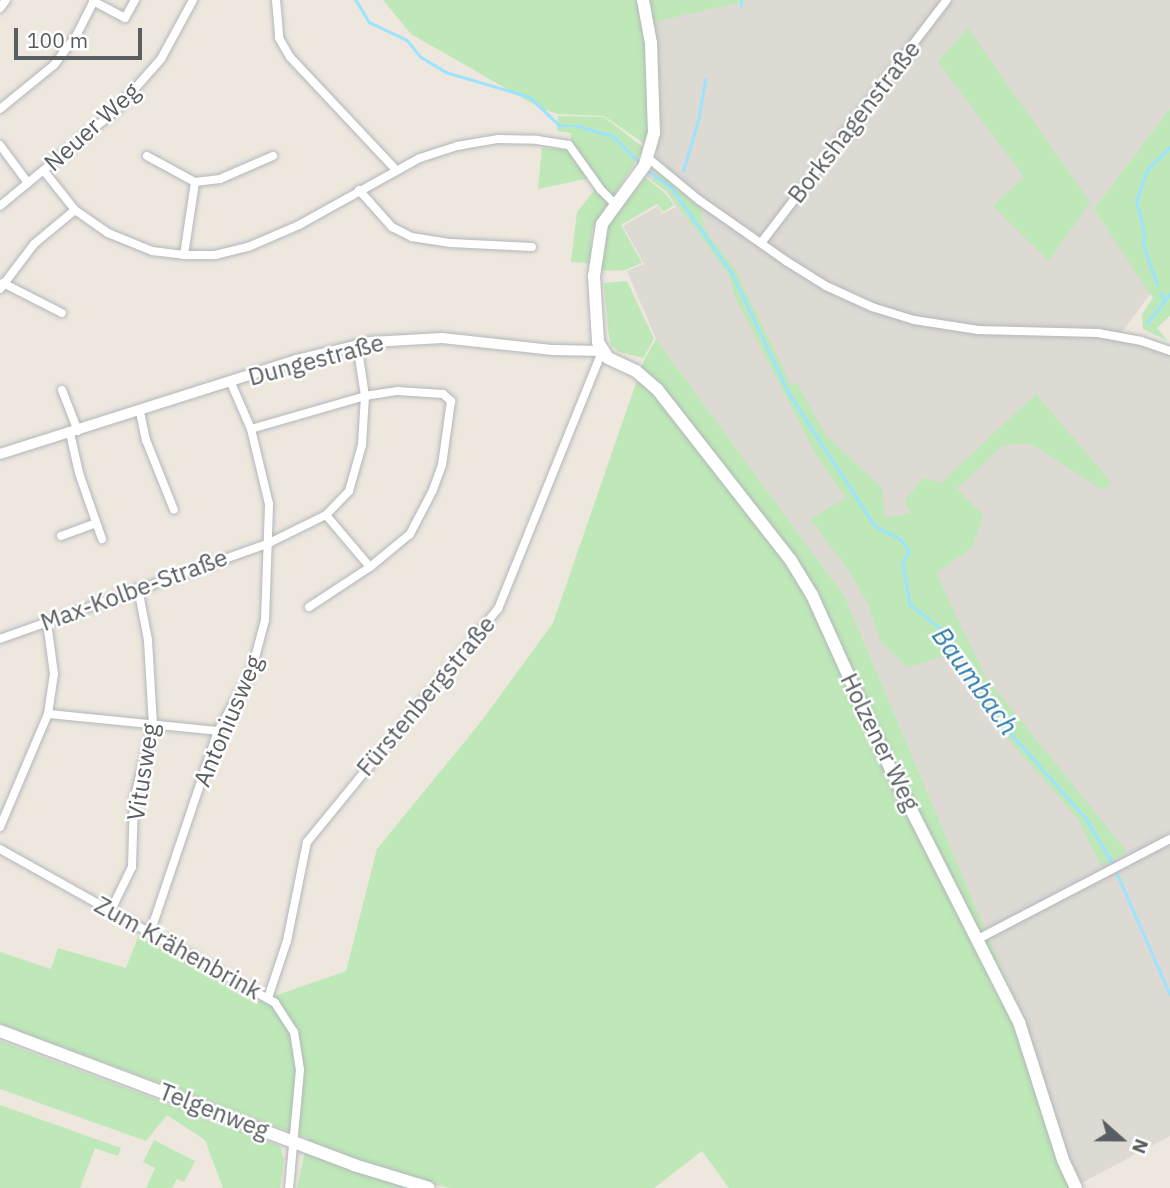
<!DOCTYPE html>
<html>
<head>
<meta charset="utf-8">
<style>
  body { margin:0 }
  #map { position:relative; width:1170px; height:1188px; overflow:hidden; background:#ede7de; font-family:"IBM Plex Sans",sans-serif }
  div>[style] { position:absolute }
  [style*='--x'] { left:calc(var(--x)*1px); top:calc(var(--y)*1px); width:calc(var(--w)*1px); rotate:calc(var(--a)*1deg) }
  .industrial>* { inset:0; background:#ddd9d3 }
  .green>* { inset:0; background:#bee8b7 }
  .stream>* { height:2.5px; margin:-1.25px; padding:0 1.25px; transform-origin:1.25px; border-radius:1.25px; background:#9ce3ff }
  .roads { filter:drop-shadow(0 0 2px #b2b7bb) drop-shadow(0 0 2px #b2b7bb) }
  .minor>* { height:8px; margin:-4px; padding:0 4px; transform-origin:4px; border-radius:4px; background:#fff }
  .tertiary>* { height:10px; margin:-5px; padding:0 5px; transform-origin:5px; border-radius:5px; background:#fff }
  .secondary>* { height:12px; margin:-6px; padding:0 6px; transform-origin:6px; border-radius:6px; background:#fff }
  span { translate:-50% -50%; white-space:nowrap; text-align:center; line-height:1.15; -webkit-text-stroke:5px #fff; paint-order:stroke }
  .street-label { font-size:24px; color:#575d61 }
  .water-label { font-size:26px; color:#2c7ba8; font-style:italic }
  .north { position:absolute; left:1086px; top:1104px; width:70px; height:70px; -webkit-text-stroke:5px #fff; paint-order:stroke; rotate:111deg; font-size:19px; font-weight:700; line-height:28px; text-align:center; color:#575d61 }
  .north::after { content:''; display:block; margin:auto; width:24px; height:32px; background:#575d61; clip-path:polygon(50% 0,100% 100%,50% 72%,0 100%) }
  .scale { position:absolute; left:14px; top:28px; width:128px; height:32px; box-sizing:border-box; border:4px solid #575d61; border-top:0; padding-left:9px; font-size:21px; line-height:24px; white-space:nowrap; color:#575d61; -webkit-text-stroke:5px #fff; paint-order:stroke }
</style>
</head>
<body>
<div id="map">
  <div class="industrial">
    <i style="clip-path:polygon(646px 0,1170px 0,1170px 108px,1094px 209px,1151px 293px,1116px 340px,1139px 344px,1170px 355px,1170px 1136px,1074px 1187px,1031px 1038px,845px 597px,656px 339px,627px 271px,644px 264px,623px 226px,658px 206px,662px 214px,676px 207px,667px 192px,646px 176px,656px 165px,657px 145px)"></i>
  </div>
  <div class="green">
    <i style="clip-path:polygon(383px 0,637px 0,646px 43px,650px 93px,648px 146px,604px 116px,558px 114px,540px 108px,411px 34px)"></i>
    <i style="clip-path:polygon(649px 0,746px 0,746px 1px,653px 22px)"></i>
    <i style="clip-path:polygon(968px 28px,1090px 202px,1049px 261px,993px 206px,1024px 177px,938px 62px)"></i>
    <i style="clip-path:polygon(1170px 108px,1170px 316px,1157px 328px,1168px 341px,1143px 329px,1142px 314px,1153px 298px,1094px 209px)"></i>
    <i style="clip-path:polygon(558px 116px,604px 117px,644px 148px,592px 230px,590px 263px,571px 262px,577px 212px,600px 183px,595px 177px,538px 189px,542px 148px,570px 150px,571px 133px,557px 131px)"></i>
    <i style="clip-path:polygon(659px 172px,701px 209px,704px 228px,736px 271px,791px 385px,797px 383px,825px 434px,882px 488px,885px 517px,911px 514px,905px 501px,923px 478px,941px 483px,1036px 394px,1112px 483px,1103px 490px,1029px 443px,1003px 445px,957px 489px,983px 515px,972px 548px,936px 573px,985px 676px,1127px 852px,1101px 866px,1077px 818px,979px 705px,946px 655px,908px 668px,881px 642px,868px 604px,849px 571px,810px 519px,846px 498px,817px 457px,735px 297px,729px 275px,667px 191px,652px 181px)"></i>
    <i style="clip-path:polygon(645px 177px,666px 194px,674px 205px,663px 212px,657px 204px,621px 225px,642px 263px,625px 270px,599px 271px,608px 226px)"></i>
    <i style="clip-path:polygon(627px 281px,654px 339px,643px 358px,619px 352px,611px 345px,608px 330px,604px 283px)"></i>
    <i style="clip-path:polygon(656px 339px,845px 597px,1031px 1038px,1074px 1188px,729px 1188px,702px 1151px,654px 1188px,451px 1188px,414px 1180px,411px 1188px,297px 1188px,308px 1138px,0 1024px,0 952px,51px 969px,58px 948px,126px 968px,138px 937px,260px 1001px,346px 971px,377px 849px,480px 723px,553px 623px,644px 360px)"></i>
    <i style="clip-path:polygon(0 1041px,280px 1146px,284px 1160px,280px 1188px,223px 1188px,205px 1140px,167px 1115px,146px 1141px,0 1089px)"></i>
    <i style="clip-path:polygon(0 1105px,121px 1148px,118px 1156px,95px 1148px,80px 1188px,0 1188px)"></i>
    <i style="clip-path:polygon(154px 1140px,195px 1161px,184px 1182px,177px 1179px,172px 1188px,146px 1188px,155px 1168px,143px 1162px)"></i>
  </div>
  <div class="stream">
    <i style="--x:356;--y:0;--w:26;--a:59"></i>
    <i style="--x:369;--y:22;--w:42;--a:25.3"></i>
    <i style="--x:407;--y:40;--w:22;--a:51"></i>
    <i style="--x:421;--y:57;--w:29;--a:31"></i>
    <i style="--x:446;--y:72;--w:88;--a:16.6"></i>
    <i style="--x:530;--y:97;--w:42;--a:44"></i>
    <i style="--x:560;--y:126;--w:18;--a:0"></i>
    <i style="--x:578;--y:126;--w:36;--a:16"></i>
    <i style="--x:613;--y:136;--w:37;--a:45"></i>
    <i style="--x:741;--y:6;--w:6;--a:-90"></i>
    <i style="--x:683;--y:171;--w:52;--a:-73.3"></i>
    <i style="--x:698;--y:121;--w:42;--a:-80.3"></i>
    <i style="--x:649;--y:172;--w:27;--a:34"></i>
    <i style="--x:671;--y:187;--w:105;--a:54.7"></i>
    <i style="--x:732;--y:273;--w:135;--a:64.6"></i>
    <i style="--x:790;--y:395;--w:156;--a:57"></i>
    <i style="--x:875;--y:526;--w:29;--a:27"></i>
    <i style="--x:901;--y:539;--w:14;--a:56"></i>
    <i style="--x:909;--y:551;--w:14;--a:115"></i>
    <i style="--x:903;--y:564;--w:41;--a:80.1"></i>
    <i style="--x:910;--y:604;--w:38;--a:39"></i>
    <i style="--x:940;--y:628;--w:43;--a:65.2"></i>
    <i style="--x:958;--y:667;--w:42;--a:54.8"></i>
    <i style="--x:982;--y:701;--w:155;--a:48.4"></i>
    <i style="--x:1085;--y:817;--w:52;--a:59"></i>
    <i style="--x:1112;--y:862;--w:144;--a:66.3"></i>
    <i style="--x:1157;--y:285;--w:42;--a:-109.3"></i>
    <i style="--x:1143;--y:245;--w:13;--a:-86"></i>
    <i style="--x:1144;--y:232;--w:32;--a:-104"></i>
    <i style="--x:1136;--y:201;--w:33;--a:-70"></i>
    <i style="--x:1147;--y:170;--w:33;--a:-45"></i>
    <i style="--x:1161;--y:293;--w:8;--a:67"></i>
    <i style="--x:1147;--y:323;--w:37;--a:-52"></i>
  </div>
  <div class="roads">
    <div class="minor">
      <i style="--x:276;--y:0;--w:38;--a:85"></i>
      <i style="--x:279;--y:38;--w:22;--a:60"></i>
      <i style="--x:290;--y:57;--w:154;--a:46.8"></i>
      <i style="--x:93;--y:1;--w:36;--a:28"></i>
      <i style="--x:125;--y:18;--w:21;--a:-61"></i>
      <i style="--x:0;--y:8;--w:10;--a:-53"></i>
      <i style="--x:0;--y:109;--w:70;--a:-39.2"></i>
      <i style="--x:54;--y:65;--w:39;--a:-53"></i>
      <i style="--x:77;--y:34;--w:38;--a:-63"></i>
      <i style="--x:0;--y:145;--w:47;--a:53.6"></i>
      <i style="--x:147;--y:156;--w:55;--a:28.4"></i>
      <i style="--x:195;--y:182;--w:25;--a:-7"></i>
      <i style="--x:220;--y:179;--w:58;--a:-23.5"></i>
      <i style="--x:648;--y:158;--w:66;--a:39.5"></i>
      <i style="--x:699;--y:200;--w:106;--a:35"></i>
      <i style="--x:786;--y:261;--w:47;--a:32"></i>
      <i style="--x:826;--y:286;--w:51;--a:24.5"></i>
      <i style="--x:872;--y:307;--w:44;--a:17.2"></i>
      <i style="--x:914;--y:320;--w:65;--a:8.9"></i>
      <i style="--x:978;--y:330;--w:120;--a:1.4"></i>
      <i style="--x:1098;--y:333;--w:44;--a:10.5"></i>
      <i style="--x:1141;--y:341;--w:31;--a:19"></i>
      <i style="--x:44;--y:171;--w:50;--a:51.5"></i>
      <i style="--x:75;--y:210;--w:40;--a:34.9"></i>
      <i style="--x:108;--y:233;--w:48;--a:22.2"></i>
      <i style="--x:152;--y:251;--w:32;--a:7"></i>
      <i style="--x:184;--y:255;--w:31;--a:0"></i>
      <i style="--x:215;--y:255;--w:34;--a:-14"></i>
      <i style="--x:248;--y:247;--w:56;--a:-23.3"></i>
      <i style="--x:299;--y:225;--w:138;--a:-29"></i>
      <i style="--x:420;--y:158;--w:39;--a:-18"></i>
      <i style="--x:457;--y:146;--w:42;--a:-9.7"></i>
      <i style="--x:498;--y:139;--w:39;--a:1"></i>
      <i style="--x:537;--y:140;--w:32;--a:9"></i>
      <i style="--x:569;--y:145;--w:55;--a:54.6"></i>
      <i style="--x:601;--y:190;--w:18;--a:45"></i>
      <i style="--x:359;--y:190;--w:50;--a:48.3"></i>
      <i style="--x:392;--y:227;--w:22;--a:27"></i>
      <i style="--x:412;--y:237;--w:39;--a:9"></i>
      <i style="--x:451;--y:243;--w:81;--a:2.8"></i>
      <i style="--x:0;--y:206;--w:151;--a:-39.6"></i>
      <i style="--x:116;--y:110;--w:68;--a:-48.6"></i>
      <i style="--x:161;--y:59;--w:67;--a:-61.5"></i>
      <i style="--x:761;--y:243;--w:306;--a:-52.6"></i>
      <i style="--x:184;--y:255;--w:74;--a:-81.4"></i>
      <i style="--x:3;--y:283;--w:66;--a:27"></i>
      <i style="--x:0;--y:289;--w:56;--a:-52.9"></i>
      <i style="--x:34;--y:244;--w:53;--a:-39.7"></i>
      <i style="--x:62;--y:390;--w:44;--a:68.7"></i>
      <i style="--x:140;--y:412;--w:29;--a:78"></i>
      <i style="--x:146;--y:440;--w:75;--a:68.2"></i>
      <i style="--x:251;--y:429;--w:119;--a:-16.1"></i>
      <i style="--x:365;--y:396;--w:33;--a:-9"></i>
      <i style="--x:398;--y:391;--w:45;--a:3.8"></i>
      <i style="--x:443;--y:394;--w:11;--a:41"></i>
      <i style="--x:451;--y:401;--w:65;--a:98"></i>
      <i style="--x:442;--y:465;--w:27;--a:110"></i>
      <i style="--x:433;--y:490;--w:50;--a:117.6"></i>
      <i style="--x:410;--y:534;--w:52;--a:140.5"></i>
      <i style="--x:370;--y:567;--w:73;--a:146.7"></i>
      <i style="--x:70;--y:433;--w:41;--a:77.3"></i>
      <i style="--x:79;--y:473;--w:70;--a:70.8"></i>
      <i style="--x:326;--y:515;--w:68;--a:49.8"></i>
      <i style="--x:61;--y:536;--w:37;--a:-20"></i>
      <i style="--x:0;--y:639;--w:286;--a:-19.6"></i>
      <i style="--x:269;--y:543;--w:64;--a:-26.2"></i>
      <i style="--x:326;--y:515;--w:33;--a:-46"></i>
      <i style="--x:349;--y:491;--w:48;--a:-74.2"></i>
      <i style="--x:362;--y:445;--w:49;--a:-86.5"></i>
      <i style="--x:365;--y:396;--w:53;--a:-98.7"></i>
      <i style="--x:48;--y:714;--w:171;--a:5.7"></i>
      <i style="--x:0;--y:827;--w:123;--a:-67"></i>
      <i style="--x:48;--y:714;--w:40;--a:-81.5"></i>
      <i style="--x:54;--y:674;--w:52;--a:-97.7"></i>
      <i style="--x:0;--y:849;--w:315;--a:29.2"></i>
      <i style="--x:275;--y:1003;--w:35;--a:57"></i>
      <i style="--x:294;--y:1032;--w:38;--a:81"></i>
      <i style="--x:300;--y:1070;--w:119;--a:95.3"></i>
      <i style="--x:111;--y:910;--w:48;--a:-64"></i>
      <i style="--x:132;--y:867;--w:67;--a:-88.3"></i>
      <i style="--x:134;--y:800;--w:77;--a:-75.8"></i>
      <i style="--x:153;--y:725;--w:85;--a:-93.4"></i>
      <i style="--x:148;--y:640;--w:53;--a:-100.9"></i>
      <i style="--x:150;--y:933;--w:213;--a:-71.4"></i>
      <i style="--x:218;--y:731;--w:67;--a:-60.4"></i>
      <i style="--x:251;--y:673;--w:55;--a:-75.2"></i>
      <i style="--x:265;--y:620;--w:116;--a:-88"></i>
      <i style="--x:269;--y:504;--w:77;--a:-103.5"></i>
      <i style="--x:251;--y:429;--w:50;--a:-113.5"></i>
      <i style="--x:978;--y:939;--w:216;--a:-27.5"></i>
      <i style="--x:268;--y:998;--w:60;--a:-71.6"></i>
      <i style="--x:287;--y:941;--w:101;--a:-78.6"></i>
      <i style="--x:307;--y:842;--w:301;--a:-50.7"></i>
      <i style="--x:498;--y:609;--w:278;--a:-68"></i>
    </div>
    <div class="tertiary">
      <i style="--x:0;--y:454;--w:311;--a:-17.6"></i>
      <i style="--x:296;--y:360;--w:77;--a:-13.5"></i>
      <i style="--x:371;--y:342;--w:71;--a:-3.2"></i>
      <i style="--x:442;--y:338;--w:112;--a:6.2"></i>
      <i style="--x:553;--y:350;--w:49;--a:1.2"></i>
    </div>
    <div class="secondary">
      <i style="--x:643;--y:0;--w:44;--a:79.5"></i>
      <i style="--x:651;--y:43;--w:90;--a:88.1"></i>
      <i style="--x:654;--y:133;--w:33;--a:106"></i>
      <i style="--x:645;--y:165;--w:73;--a:126.1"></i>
      <i style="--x:602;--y:224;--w:53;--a:98.7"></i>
      <i style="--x:594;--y:276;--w:66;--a:86.5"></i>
      <i style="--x:598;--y:342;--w:19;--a:58"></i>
      <i style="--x:608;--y:358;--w:31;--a:25"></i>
      <i style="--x:636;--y:371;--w:28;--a:41"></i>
      <i style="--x:657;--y:389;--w:216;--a:52"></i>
      <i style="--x:790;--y:559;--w:42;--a:58.6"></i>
      <i style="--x:812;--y:595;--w:190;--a:65.7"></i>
      <i style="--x:890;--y:768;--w:285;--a:63.1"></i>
      <i style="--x:1019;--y:1022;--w:145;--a:72.3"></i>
      <i style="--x:1063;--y:1160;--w:31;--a:65"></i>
      <i style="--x:0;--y:1031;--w:379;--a:20.7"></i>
      <i style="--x:354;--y:1165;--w:78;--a:17"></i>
    </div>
  </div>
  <div class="street-label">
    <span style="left:854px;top:122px;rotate:-52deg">Borkshagenstraße</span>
    <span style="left:92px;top:127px;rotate:-42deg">Neuer Weg</span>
    <span style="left:316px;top:360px;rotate:-15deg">Dungestraße</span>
    <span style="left:134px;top:590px;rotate:-20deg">Max-Kolbe-Straße</span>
    <span style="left:426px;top:696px;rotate:-50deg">Fürstenbergstraße</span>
    <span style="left:228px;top:721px;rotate:-67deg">Antoniusweg</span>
    <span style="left:880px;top:742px;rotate:64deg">Holzener Weg</span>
    <span style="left:143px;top:772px;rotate:-81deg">Vitusweg</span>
    <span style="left:178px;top:948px;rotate:29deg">Zum Krähenbrink</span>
    <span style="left:214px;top:1111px;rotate:21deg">Telgenweg</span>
  </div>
  <div class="water-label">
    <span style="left:975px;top:681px;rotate:54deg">Baumbach</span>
  </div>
  <div class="north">N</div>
  <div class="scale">100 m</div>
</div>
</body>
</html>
